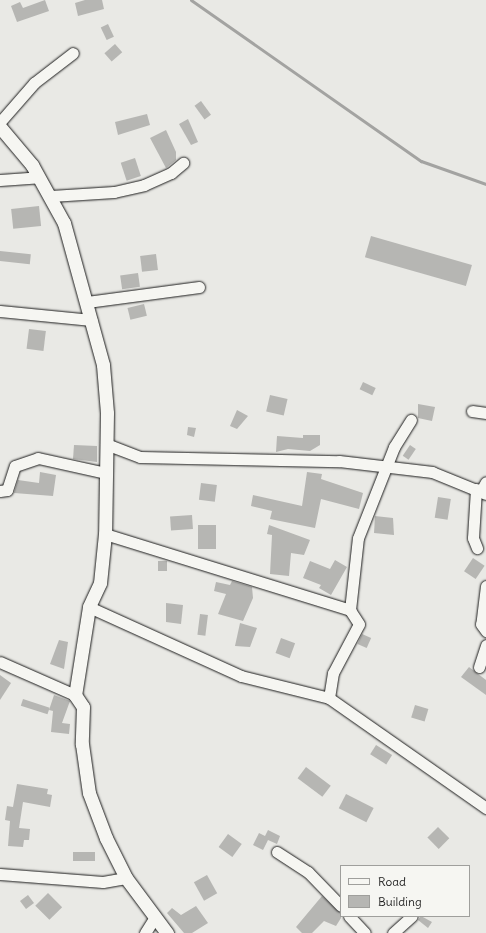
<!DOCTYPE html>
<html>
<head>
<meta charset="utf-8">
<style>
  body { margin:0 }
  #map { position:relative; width:486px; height:933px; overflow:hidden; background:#e9e9e5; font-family:Delius,sans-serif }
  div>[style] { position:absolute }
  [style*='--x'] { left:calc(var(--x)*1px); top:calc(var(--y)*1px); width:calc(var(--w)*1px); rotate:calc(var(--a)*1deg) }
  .stream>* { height:3px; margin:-1.5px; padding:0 1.5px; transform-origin:1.5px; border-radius:1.5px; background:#a3a3a1 }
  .building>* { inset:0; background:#b6b6b3; transform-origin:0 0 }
  .roads { filter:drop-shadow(0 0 1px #1c1c1c) drop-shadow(0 0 1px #1c1c1c) }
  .minor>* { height:11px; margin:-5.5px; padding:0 5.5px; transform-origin:5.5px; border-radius:5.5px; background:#f6f6f2 }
  .tertiary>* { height:13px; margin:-6.5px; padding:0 6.5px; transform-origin:6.5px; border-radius:6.5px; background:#f6f6f2 }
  span { translate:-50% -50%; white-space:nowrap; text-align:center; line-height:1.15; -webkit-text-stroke:3px #f6f6f2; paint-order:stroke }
  .legend { position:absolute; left:340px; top:865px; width:130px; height:52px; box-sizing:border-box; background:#f6f6f2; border:1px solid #9f9f9c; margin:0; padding:5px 7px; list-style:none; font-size:12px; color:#1c1c1c }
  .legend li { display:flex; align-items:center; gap:8px; height:20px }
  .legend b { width:20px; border:1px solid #9f9f9c }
</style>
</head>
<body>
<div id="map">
  <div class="stream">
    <i style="--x:191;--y:0;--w:281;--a:35"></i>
    <i style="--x:421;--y:161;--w:69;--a:19.5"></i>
  </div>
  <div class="building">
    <i style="clip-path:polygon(45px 0,49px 11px,17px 22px,11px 6px,20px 2px,23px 8px)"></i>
    <i style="clip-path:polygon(85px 0,102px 0,104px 9px,78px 16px,75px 3px)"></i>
    <i style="left:108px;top:24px;width:14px;height:8px;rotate:65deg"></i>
    <i style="left:115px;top:44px;width:11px;height:14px;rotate:49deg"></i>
    <i style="left:201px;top:101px;width:17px;height:8px;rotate:54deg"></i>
    <i style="clip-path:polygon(147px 114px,150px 125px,118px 135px,115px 122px)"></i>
    <i style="clip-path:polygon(188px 119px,198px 142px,191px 145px,179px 124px)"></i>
    <i style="clip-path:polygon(166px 130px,176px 152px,176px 160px,166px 168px,150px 138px)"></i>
    <i style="left:135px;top:158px;width:19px;height:15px;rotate:72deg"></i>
    <i style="left:39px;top:206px;width:20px;height:28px;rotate:84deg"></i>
    <i style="left:371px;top:236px;width:105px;height:22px;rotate:16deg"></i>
    <i style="left:0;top:251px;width:31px;height:10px;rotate:6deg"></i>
    <i style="left:156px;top:254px;width:16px;height:16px;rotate:83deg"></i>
    <i style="left:138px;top:273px;width:14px;height:18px;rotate:82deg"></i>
    <i style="left:144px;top:304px;width:12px;height:17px;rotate:76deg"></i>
    <i style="left:29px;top:329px;width:17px;height:20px;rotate:7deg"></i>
    <i style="left:363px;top:382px;width:14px;height:8px;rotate:25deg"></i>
    <i style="left:270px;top:395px;width:18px;height:17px;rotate:13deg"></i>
    <i style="clip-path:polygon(418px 404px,435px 407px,432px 421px,418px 418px)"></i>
    <i style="clip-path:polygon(237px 410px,248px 416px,237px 429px,230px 426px)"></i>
    <i style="clip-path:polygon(188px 427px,196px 428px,194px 437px,187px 435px)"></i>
    <i style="clip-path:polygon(303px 435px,320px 435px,320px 445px,310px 451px,288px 449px,276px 452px,277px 436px,303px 438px)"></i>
    <i style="clip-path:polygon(74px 445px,97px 446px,97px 462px,73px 459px)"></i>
    <i style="left:410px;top:445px;width:7px;height:13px;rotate:34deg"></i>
    <i style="clip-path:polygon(40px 472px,56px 475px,53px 496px,14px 493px,18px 480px,39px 483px)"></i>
    <i style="clip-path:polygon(307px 472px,322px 474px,321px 479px,363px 493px,359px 509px,321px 499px,315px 528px,270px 519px,272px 511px,251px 506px,253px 495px,302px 506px)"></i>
    <i style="left:201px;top:483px;width:16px;height:17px;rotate:7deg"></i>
    <i style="left:438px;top:497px;width:13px;height:21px;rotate:9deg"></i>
    <i style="left:192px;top:515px;width:14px;height:22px;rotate:86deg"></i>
    <i style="clip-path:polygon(375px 516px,393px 518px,394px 535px,374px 533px)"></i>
    <i style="left:198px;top:525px;width:18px;height:24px"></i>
    <i style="clip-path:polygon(269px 525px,310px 540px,304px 555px,291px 553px,289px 576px,270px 574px,272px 535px,267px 534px)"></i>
    <i style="left:473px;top:558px;width:14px;height:16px;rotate:34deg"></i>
    <i style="clip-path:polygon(335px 560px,347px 567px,331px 595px,319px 588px,321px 585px,303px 578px,310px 561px,330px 569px)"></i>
    <i style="left:158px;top:561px;width:9px;height:10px"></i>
    <i style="clip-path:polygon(232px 581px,252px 587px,253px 598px,243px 621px,218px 614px,226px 594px,214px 591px,216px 582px,230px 585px)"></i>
    <i style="clip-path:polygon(166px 603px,183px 605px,181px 624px,166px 622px)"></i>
    <i style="left:200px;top:614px;width:8px;height:21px;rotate:7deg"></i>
    <i style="clip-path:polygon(240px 623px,257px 628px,250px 647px,235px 646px)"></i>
    <i style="left:362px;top:634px;width:10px;height:11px;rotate:24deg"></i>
    <i style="left:281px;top:638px;width:15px;height:16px;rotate:20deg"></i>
    <i style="clip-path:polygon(59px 640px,68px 642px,64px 669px,50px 664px)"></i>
    <i style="clip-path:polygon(469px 667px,486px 680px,486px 695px,461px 677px)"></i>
    <i style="clip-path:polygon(0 675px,11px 683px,0 700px)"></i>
    <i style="clip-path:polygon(54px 695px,70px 701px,62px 723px,70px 724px,69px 734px,51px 732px,53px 711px,49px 710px)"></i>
    <i style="left:23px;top:699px;width:28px;height:7px;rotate:18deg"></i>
    <i style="left:415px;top:705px;width:14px;height:13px;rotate:17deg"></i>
    <i style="left:376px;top:745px;width:19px;height:11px;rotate:32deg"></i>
    <i style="left:306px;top:767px;width:31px;height:14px;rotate:37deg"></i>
    <i style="clip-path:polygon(17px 784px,48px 789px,47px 794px,52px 795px,50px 807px,23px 802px,19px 828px,30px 829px,29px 840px,24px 840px,23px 847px,8px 846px,10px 821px,5px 820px,7px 806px,13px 807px)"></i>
    <i style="left:346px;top:794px;width:31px;height:16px;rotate:27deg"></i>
    <i style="left:438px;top:827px;width:16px;height:15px;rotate:45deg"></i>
    <i style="clip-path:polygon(268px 830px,280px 836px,277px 844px,268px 840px,263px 850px,253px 845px,259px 833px,265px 836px)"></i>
    <i style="left:228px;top:834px;width:17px;height:16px;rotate:36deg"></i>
    <i style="left:73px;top:852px;width:22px;height:9px"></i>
    <i style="left:207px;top:875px;width:21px;height:15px;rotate:61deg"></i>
    <i style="left:48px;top:893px;width:20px;height:18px;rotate:45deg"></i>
    <i style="left:28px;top:895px;width:10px;height:10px;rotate:53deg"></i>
    <i style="clip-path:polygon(322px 896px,341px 913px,341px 918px,336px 926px,324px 921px,312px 933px,302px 933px,296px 927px)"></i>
    <i style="clip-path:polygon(196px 906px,208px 923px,192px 933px,184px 933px,167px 913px,172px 908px,181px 915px)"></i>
    <i style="clip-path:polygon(421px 916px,432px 922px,428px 928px,418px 920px)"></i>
  </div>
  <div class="roads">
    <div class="minor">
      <i style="--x:0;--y:122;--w:52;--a:-48.9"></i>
      <i style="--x:34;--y:83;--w:49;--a:-37.6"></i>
      <i style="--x:0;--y:180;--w:39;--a:-4"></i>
      <i style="--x:51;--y:196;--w:63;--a:-3.6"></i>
      <i style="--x:114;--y:192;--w:31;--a:-13"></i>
      <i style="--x:144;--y:185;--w:30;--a:-24"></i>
      <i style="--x:171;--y:173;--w:16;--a:-40"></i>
      <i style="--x:87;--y:302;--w:113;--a:-7.6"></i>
      <i style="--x:0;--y:311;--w:92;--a:5.6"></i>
      <i style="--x:472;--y:411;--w:14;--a:8"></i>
      <i style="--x:106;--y:444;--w:36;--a:21"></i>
      <i style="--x:140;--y:457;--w:199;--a:1.2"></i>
      <i style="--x:339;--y:461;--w:94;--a:6.7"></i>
      <i style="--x:432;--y:472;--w:58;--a:22.2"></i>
      <i style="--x:476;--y:489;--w:49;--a:93.5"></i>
      <i style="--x:473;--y:538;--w:11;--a:68"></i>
      <i style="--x:0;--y:491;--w:7;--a:-8"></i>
      <i style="--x:7;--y:490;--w:25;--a:-72"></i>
      <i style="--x:15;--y:466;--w:24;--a:-19"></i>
      <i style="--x:38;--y:458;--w:70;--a:12.4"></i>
      <i style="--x:481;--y:491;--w:10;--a:-61"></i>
      <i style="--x:105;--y:534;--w:257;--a:17.2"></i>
      <i style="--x:486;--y:586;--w:38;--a:97"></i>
      <i style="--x:481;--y:624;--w:9;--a:54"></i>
      <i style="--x:89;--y:607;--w:167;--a:24.4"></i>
      <i style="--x:241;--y:676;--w:91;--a:14"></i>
      <i style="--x:329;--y:698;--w:192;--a:35"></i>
      <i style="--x:0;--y:662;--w:82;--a:23.7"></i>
      <i style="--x:479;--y:667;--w:23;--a:-72"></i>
      <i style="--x:329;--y:698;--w:25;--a:-81"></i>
      <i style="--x:333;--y:673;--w:55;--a:-62"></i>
      <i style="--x:359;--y:624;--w:17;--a:-123"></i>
      <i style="--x:350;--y:610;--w:72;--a:-83.7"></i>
      <i style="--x:358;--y:538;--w:98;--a:-68.4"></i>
      <i style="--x:394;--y:447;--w:32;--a:-58"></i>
      <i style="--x:277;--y:852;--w:37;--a:33"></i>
      <i style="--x:308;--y:872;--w:47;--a:45.9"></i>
      <i style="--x:0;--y:874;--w:103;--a:4.4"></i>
      <i style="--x:103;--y:882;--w:23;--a:-10"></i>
      <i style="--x:349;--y:916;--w:23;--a:47"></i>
      <i style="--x:145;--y:933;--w:19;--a:-58"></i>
      <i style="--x:393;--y:933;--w:25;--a:-42"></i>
    </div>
    <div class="tertiary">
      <i style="--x:0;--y:127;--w:50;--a:49.9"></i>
      <i style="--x:32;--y:165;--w:66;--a:61.1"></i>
      <i style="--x:64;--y:223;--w:147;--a:74.6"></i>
      <i style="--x:103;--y:365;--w:48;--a:85.2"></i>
      <i style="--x:107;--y:413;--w:121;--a:90.9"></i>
      <i style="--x:105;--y:534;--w:49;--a:95.8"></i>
      <i style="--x:100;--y:583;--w:26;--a:115"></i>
      <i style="--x:89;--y:607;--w:89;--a:99"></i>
      <i style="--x:75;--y:695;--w:14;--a:56"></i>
      <i style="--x:83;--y:707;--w:37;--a:92"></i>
      <i style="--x:82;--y:744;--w:49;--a:81.9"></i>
      <i style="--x:89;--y:793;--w:48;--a:69.3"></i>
      <i style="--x:106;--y:838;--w:45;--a:63.4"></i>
      <i style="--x:126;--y:878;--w:69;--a:53.3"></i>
    </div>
  </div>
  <ul class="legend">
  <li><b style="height:5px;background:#f6f6f2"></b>Road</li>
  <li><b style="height:11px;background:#b6b6b3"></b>Building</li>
  </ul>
</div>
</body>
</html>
